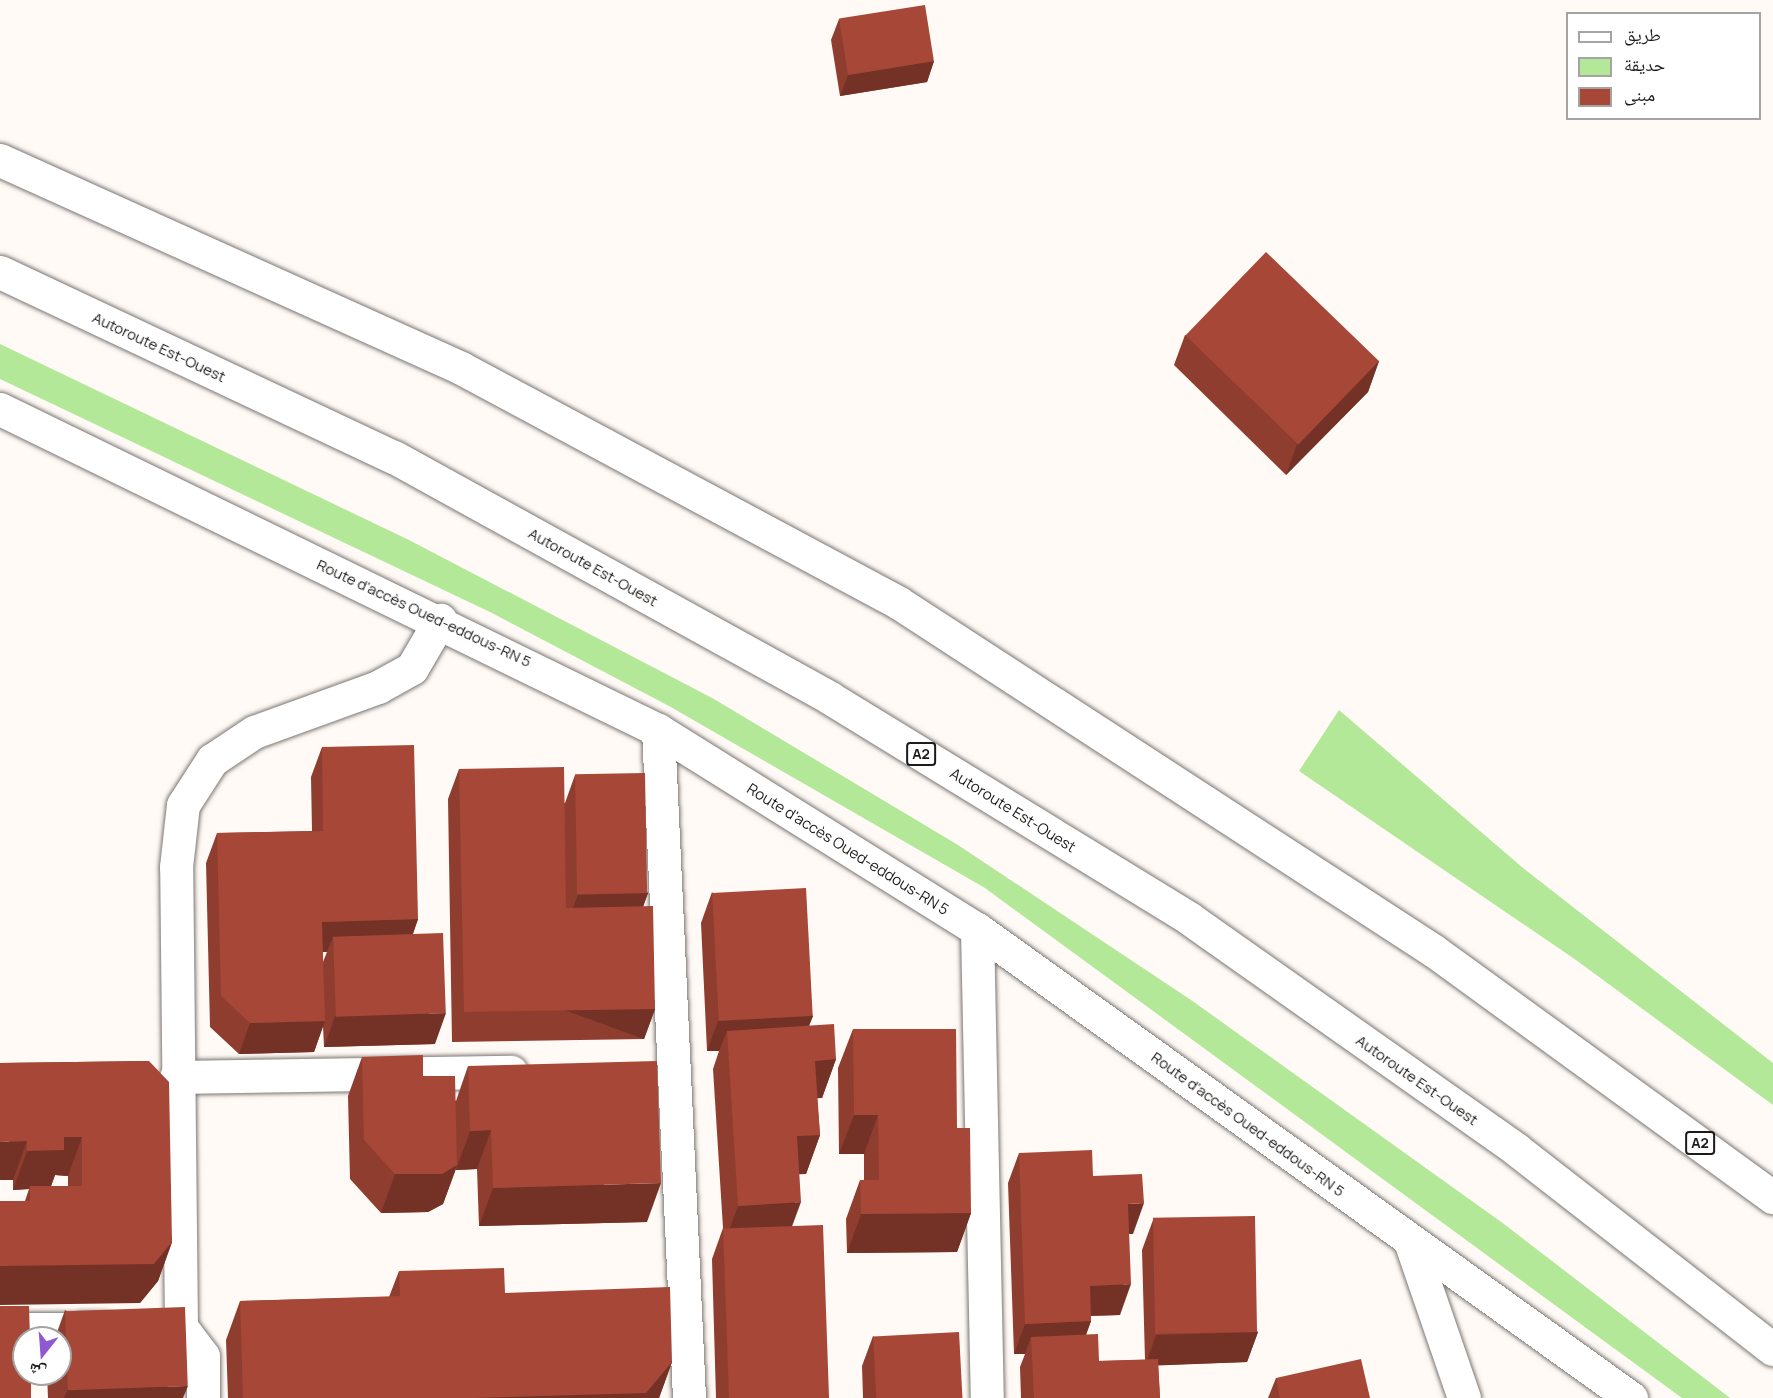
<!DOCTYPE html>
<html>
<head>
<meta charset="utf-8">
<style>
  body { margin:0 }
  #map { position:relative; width:1773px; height:1398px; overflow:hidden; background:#fffaf6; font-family:Manrope,"Noto Naskh Arabic",sans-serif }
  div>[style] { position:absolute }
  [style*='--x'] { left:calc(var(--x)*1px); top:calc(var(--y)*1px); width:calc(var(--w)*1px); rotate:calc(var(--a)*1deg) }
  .green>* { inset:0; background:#b3e899 }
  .roads { filter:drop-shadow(0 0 2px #7c7672) drop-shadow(0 0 2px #7c7672) }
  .minor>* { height:33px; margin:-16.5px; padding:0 16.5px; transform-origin:16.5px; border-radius:16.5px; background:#fff }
  .secondary>* { height:33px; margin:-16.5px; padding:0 16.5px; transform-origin:16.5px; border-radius:16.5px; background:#fff }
  .motorway>* { height:33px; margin:-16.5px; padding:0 16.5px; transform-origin:16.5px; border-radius:16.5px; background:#fff }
  .wall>* { inset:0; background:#8f3d2f }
  .shaded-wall>* { inset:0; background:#743226; transform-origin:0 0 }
  .building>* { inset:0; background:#a64737; transform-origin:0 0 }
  span { translate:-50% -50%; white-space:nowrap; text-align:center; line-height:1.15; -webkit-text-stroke:6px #fff; paint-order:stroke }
  .shield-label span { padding:2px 4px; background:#fff; border:2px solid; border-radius:4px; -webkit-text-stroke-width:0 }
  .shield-label { font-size:14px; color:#1d1b19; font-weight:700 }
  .street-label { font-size:15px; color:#1d1b19 }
  .legend { position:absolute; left:1566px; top:12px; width:195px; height:108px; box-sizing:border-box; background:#fff; border:2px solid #a5a4a3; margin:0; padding:8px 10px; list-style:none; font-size:18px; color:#1d1b19 }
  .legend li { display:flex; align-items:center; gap:12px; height:30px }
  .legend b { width:30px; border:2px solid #a5a4a3 }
  .north { position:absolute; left:12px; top:1326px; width:60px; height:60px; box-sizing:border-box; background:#fff; border:2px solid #a5a4a3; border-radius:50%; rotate:197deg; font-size:16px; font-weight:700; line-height:24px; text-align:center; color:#1d1b19 }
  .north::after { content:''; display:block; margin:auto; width:21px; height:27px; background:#8e59d1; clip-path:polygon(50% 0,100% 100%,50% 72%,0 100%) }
</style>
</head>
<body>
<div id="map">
  <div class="green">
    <i style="clip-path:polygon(0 344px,409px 540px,714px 699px,958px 845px,1191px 1000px,1504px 1224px,1730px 1398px,1682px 1398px,985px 888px,669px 706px,492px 613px,0 379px)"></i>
    <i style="clip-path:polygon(1339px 710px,1523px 868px,1773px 1063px,1773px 1105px,1576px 960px,1299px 771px)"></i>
  </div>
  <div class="roads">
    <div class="minor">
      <i style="--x:658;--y:730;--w:669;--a:87.34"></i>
      <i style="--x:977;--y:929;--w:469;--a:88.8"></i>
      <i style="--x:176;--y:1077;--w:335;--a:-0.9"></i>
      <i style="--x:1410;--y:1241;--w:166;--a:71"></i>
      <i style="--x:0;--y:1330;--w:103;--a:-1.1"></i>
      <i style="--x:203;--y:1398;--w:42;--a:-90"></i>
      <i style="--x:203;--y:1356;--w:36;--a:-127"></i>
      <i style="--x:181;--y:1327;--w:460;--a:-90.6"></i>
      <i style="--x:176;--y:867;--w:62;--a:-83.6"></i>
      <i style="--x:183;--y:805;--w:54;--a:-57.2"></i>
      <i style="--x:212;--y:760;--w:50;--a:-33.7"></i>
      <i style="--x:254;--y:732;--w:132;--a:-19.9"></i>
      <i style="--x:378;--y:687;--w:39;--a:-29"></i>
      <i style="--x:412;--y:668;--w:56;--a:-59.7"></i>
    </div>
    <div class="secondary">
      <i style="--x:0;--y:409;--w:732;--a:26.01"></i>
      <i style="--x:658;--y:730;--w:376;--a:32"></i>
      <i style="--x:977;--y:929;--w:805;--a:35.65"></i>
    </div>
    <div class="motorway">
      <i style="--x:0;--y:160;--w:506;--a:24.28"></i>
      <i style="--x:461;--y:368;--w:497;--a:28.2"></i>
      <i style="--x:899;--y:603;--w:638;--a:33.04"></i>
      <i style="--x:1434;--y:951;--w:419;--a:36"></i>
      <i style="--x:0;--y:272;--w:435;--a:25.2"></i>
      <i style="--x:394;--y:457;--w:498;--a:28.9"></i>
      <i style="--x:830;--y:698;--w:422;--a:31.5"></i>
      <i style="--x:1190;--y:919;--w:400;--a:35.2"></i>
      <i style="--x:1517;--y:1150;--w:324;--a:37.9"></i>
    </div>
  </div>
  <div class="wall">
    <i style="clip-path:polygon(839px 19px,934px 61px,927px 82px,840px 96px,831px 40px)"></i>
    <i style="clip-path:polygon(1185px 335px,1379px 361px,1368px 392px,1286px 475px,1174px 365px)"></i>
    <i style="clip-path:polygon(evenodd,322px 747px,418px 919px,413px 934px,435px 1044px,324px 1047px,323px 1026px,314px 1052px,239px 1054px,210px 1027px,206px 863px,217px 833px,312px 831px,311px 777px,322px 747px,323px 952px,327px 952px,323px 962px,323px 952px)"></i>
    <i style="clip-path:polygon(459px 769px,565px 803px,575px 775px,648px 893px,643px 907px,655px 1009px,644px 1039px,452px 1042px,448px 799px)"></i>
    <i style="clip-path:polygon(712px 892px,813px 1016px,809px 1025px,836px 1059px,822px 1098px,817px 1098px,820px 1135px,806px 1174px,799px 1174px,792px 1226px,829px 1398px,716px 1398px,712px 1259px,723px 1228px,713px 1069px,719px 1051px,707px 1051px,701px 923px)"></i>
    <i style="clip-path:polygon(853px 1029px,957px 1128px,971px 1213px,957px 1252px,847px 1253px,846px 1219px,860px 1180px,864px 1180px,864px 1154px,839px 1154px,838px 1068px)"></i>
    <i style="clip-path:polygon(362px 1057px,423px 1076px,456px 1101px,468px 1066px,647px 1222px,479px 1226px,477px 1169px,456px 1170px,456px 1169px,443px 1204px,428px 1212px,381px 1213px,350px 1179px,348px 1096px)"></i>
    <i style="clip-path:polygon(evenodd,149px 1061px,172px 1242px,158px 1281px,140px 1303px,25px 1201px,29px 1189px,13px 1190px,13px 1180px,0 1063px,149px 1061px,55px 1175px,68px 1176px,68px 1186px,51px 1186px,55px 1175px)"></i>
    <i style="clip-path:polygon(1019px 1153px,1093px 1176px,1133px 1234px,1129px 1234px,1120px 1315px,1091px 1316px,1091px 1321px,1086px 1334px,1099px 1361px,1145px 1360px,1142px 1250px,1153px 1220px,1258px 1332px,1247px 1362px,1158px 1365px,1160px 1398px,1021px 1398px,1020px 1367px,1025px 1354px,1014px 1354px,1008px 1183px)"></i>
    <i style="clip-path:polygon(399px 1271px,505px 1293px,672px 1362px,659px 1398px,228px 1398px,226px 1340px,240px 1301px,389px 1297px)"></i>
    <i style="clip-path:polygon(65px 1310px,183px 1398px,48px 1398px,47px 1374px,60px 1374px,60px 1338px,55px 1338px)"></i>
    <i style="clip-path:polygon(873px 1336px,962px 1398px,863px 1398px,862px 1366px)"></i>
    <i style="clip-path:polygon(1276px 1378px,1370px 1398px,1268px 1398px)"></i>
  </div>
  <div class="shaded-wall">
    <i style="clip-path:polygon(934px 61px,927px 82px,840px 96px,848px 75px)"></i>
    <i style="clip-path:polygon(1379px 361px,1368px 392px,1286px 475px,1297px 444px)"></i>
    <i style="clip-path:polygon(648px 893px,637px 923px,566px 925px,578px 895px)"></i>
    <i style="clip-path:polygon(418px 919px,407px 950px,333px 937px,327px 952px,311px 952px,322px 922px)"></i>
    <i style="left:655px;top:1009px;width:32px;height:191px;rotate:110deg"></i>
    <i style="clip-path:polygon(446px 1013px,435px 1044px,324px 1047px,335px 1016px)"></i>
    <i style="clip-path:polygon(813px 1016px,801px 1046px,727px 1031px,719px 1051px,707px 1051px,718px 1021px)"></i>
    <i style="clip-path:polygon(325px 1021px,314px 1052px,239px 1054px,250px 1023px)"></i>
    <i style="clip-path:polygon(836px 1059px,822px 1098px,801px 1099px,815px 1061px)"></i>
    <i style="clip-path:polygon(854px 1115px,878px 1115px,864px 1154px,839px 1154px)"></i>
    <i style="clip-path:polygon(491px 1130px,477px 1169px,456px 1170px,470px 1131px)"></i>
    <i style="clip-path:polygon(820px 1135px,806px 1174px,783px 1175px,797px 1136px)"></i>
    <i style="clip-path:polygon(64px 1137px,82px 1137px,68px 1176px,55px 1175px,50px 1189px,30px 1186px,29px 1189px,13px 1190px,27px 1151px)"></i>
    <i style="clip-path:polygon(27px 1141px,13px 1180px,0 1180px,0 1142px)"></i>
    <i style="clip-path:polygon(457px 1165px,443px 1204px,428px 1212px,381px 1213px,395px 1174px)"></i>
    <i style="clip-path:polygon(661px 1183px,647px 1222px,479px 1226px,493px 1188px)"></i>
    <i style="clip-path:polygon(801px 1202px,787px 1240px,724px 1244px,738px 1206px)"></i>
    <i style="clip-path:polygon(1144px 1203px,1133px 1234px,1117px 1234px,1128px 1204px)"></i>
    <i style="clip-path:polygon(971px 1213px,957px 1252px,847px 1253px,861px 1214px)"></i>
    <i style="clip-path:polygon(172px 1242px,158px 1281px,140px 1303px,0 1305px,0 1266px)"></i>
    <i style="clip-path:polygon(1131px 1284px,1120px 1315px,1079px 1316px,1090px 1286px)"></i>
    <i style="clip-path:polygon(1091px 1321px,1080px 1352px,1031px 1337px,1025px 1354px,1014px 1354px,1025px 1324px)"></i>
    <i style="clip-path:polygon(1258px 1332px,1247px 1362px,1145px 1366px,1156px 1335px)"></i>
    <i style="clip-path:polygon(672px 1362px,659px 1398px,474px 1398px)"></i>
    <i style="clip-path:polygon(188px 1386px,183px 1398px,64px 1398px,68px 1389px)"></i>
  </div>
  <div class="building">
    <i style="left:925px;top:5px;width:57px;height:87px;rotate:81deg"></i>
    <i style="left:1266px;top:252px;width:157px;height:116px;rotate:44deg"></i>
    <i style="clip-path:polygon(414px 745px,418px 919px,322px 922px,325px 1021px,250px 1023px,221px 996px,217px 833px,323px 831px,322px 747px)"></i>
    <i style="clip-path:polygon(564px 767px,566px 908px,653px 906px,655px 1009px,464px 1012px,459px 769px)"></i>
    <i style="left:645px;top:773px;width:120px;height:70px;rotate:89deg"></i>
    <i style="left:806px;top:888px;width:128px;height:94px;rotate:87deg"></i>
    <i style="left:443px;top:933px;width:80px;height:110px;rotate:88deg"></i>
    <i style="clip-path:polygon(834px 1024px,836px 1059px,815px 1061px,820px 1135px,797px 1136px,801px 1202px,738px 1206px,727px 1031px)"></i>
    <i style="clip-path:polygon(853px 1029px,956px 1029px,957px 1128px,970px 1128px,971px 1213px,861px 1214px,860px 1180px,879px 1180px,878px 1115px,854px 1115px)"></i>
    <i style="clip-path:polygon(423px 1055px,423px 1076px,455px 1076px,457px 1165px,442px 1174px,395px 1174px,364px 1140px,362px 1057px)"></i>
    <i style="clip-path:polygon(149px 1061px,169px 1082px,172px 1242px,154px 1264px,0 1266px,0 1201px,30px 1201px,30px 1186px,82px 1186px,82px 1137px,64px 1137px,64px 1150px,27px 1151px,27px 1141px,0 1142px,0 1063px)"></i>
    <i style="clip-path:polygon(657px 1061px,661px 1183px,493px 1188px,491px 1130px,470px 1131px,468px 1066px)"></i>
    <i style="clip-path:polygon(1092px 1150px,1093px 1176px,1142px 1174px,1144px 1203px,1128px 1204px,1131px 1284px,1090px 1286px,1091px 1321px,1025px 1324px,1019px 1153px)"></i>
    <i style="left:1255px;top:1216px;width:116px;height:102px;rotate:89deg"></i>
    <i style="left:823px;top:1225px;width:173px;height:100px;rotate:88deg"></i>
    <i style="clip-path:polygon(504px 1268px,505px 1293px,670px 1287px,672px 1362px,646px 1393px,474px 1398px,243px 1398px,240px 1301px,400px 1296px,399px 1271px)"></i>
    <i style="clip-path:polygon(0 1306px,29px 1306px,30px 1338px,24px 1338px,24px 1374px,31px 1374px,31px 1398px,0 1398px)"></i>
    <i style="left:185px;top:1307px;width:79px;height:120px;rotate:88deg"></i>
    <i style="left:959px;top:1332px;width:66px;height:86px;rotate:87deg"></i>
    <i style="clip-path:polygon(1098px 1334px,1099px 1361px,1158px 1359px,1160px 1398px,1034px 1398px,1031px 1337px)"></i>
    <i style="clip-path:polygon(1361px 1359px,1370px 1398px,1280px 1398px,1276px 1378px)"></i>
  </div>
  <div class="shield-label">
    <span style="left:921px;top:754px">A2</span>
    <span style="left:1700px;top:1143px">A2</span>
  </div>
  <div class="street-label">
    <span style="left:159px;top:347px;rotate:25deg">Autoroute Est-Ouest</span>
    <span style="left:593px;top:567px;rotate:29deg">Autoroute Est-Ouest</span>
    <span style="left:424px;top:613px;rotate:25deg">Route d'accès Oued-eddous-RN 5</span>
    <span style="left:1013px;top:810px;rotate:32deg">Autoroute Est-Ouest</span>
    <span style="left:848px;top:849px;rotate:32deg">Route d'accès Oued-eddous-RN 5</span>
    <span style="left:1417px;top:1080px;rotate:35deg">Autoroute Est-Ouest</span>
    <span style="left:1248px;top:1124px;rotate:36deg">Route d'accès Oued-eddous-RN 5</span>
  </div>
  <ul class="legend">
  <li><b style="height:8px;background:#fff"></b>طريق</li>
  <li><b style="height:16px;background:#b3e899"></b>حديقة</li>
  <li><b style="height:16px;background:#a64737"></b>مبنى</li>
  </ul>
  <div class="north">ش</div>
</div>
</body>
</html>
